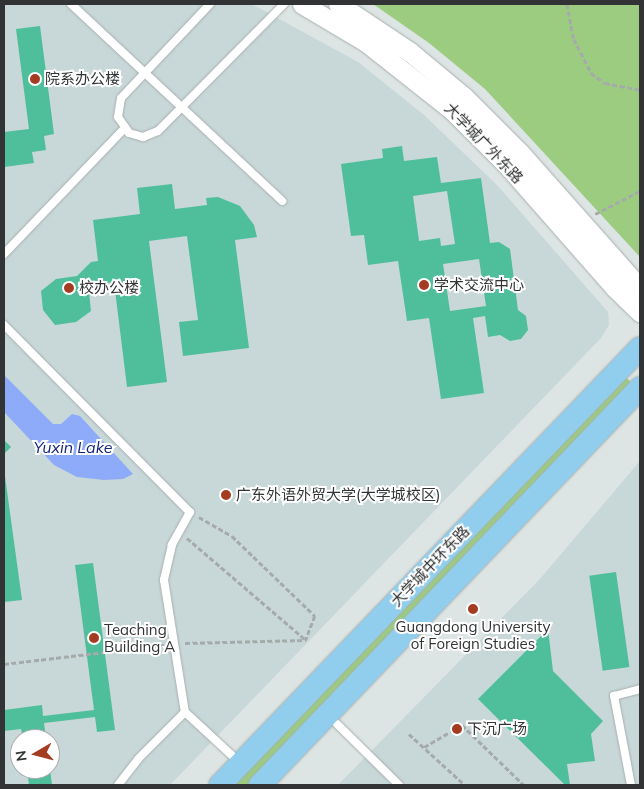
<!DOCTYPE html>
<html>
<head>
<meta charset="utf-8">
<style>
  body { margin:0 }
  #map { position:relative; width:644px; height:789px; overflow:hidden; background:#dde4e4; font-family:Mulish,"Noto Sans SC",sans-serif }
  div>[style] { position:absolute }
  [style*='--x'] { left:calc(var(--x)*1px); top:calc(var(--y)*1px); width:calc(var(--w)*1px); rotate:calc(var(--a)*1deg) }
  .built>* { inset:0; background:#c8d7d8 }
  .green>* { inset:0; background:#9bcc80 }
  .water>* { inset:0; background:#8dabf8 }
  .building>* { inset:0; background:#4ebf9a; transform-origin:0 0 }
  .path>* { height:2.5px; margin-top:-1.25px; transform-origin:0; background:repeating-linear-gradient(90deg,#a5abab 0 5px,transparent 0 7.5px) }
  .roads { filter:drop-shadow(0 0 1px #a8afaf) drop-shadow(0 0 1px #a8afaf) }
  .service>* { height:8px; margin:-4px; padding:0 4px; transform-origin:4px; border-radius:4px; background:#fff }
  .tertiary>* { height:19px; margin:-9.5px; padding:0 9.5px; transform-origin:9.5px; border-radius:9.5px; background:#fff }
  .primary>* { height:22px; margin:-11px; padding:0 11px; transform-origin:11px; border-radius:11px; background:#91cdec }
  .dots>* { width:14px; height:14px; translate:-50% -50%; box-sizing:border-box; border:2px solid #fff; border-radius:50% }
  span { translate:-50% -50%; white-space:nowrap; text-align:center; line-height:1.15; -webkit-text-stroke:4px #fff; paint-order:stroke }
  .poi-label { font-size:15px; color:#313334 }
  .left { translate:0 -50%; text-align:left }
  .street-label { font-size:15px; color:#313334 }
  .water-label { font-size:16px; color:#15257c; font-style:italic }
  .frame { position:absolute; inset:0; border:5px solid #313334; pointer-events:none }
  .north { position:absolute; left:10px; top:729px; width:50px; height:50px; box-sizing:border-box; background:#fff; border:1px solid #adadae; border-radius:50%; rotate:262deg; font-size:14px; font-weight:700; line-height:20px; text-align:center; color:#313334 }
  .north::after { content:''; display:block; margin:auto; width:18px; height:22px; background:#a43c21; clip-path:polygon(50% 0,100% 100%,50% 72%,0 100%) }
</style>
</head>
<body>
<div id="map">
  <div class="built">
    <i style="clip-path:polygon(evenodd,4px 4px,251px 4px,261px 9px,358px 62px,424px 115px,497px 185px,608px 312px,609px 325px,601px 338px,170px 785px,4px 785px,4px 4px,20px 739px,50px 739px,50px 769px,20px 769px,20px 739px)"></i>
    <i style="clip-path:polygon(640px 461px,640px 785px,338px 785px,539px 580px)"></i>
  </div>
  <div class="green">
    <i style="clip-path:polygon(373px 4px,640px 4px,640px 257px,485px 89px,429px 43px)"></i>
    <i style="clip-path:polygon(624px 376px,631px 382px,248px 785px,233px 785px)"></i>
  </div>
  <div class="water">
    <i style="clip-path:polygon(4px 375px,53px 424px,61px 424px,72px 414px,80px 416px,133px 474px,123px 479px,104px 480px,77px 477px,54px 465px,4px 412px)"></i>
  </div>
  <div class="building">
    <i style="clip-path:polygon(40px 26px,54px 134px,44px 136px,46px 150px,32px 152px,34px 163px,4px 167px,4px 132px,29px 129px,16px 29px)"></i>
    <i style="clip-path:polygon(evenodd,402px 146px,404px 161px,437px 157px,441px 183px,481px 178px,490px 243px,499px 242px,510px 249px,518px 310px,526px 316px,528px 330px,521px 339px,510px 341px,500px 335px,488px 337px,485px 316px,473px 318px,484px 393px,441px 399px,429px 318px,407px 321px,398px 261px,368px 265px,364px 235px,351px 236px,341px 164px,383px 158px,382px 149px,402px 146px,447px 191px,455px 244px,441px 246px,440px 238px,419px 241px,413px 196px,447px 191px,402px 146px,479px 259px,486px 306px,450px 311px,443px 264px,479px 259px)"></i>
    <i style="clip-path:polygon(172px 184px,175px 209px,207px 205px,206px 198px,218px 197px,240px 206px,254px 225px,257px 237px,235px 240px,249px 348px,183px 356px,179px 322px,198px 320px,187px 236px,149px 241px,167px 382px,127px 387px,114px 282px,97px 285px,89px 292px,91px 311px,76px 322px,55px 325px,43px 310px,41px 291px,56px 279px,77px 276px,91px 262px,98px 261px,93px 220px,140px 214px,137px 188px)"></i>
    <i style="clip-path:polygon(4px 440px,11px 447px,4px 454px)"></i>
    <i style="clip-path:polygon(4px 469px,22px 600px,4px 602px)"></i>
    <i style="clip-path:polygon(93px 563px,115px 730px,97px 732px,95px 717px,44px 723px,46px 739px,23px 739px,21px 729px,4px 731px,4px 710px,42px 705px,43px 716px,94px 710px,75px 565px)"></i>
    <i style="left:616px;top:572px;width:96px;height:27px;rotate:82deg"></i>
    <i style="clip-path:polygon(548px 629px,553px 671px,603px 721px,591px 734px,595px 761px,567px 764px,570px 785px,565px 785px,478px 699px)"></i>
    <i style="clip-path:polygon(27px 769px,50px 769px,52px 785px,29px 785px)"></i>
  </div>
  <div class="path">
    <i style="--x:567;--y:4;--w:36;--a:79"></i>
    <i style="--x:574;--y:39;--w:38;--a:63"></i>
    <i style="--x:591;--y:73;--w:17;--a:36"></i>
    <i style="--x:605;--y:83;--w:36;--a:11"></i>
    <i style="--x:595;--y:214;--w:51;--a:-27.1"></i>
    <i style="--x:199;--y:517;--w:38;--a:30"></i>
    <i style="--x:232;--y:536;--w:115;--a:43.9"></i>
    <i style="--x:315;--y:616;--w:26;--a:111"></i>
    <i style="--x:187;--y:538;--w:155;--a:40.6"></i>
    <i style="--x:185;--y:643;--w:121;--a:-1.4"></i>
    <i style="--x:4;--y:664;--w:161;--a:-6.8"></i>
    <i style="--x:409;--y:734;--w:76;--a:42.3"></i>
    <i style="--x:424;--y:747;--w:44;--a:-30.1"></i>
    <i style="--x:462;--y:725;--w:86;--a:44.1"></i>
  </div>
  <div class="roads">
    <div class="service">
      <i style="--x:71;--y:4;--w:289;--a:43"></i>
      <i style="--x:210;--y:4;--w:129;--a:133.4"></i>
      <i style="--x:121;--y:98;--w:19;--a:99"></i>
      <i style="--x:118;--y:117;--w:19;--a:55"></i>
      <i style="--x:129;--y:133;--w:15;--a:16"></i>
      <i style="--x:143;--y:137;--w:16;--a:-22"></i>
      <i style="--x:158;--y:131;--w:179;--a:-45.2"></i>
      <i style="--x:4;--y:254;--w:173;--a:-46.2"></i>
      <i style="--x:4;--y:325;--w:264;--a:45.2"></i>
      <i style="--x:190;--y:512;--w:38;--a:119"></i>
      <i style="--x:172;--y:545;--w:36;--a:103"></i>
      <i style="--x:164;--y:580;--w:134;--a:81"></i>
      <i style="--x:185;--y:712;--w:74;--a:42.8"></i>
      <i style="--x:337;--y:724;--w:87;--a:44.5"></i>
      <i style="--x:118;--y:785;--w:33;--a:-52"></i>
      <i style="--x:138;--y:759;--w:66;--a:-45"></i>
      <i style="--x:631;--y:785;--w:91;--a:-100.8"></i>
      <i style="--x:614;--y:696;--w:27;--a:-15"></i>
    </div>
    <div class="tertiary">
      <i style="--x:302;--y:4;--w:74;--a:30.7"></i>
      <i style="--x:366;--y:42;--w:110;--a:38.3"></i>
      <i style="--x:452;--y:110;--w:78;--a:45"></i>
      <i style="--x:507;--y:165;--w:164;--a:48.7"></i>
      <i style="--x:615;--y:288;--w:35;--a:44"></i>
      <i style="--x:338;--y:4;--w:87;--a:33.7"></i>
      <i style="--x:410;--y:52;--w:70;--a:39.8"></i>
      <i style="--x:464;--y:97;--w:79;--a:45"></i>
      <i style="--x:520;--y:153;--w:181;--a:48.4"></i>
    </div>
    <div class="primary">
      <i style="--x:220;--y:785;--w:606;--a:-46.14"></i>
      <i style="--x:260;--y:785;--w:550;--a:-46.25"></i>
    </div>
  </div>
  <div class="dots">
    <i style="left:35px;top:79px;background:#a43c21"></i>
    <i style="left:424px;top:285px;background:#a43c21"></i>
    <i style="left:69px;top:288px;background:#a43c21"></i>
    <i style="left:226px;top:495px;background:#a43c21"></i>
    <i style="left:473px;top:609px;background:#a43c21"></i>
    <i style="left:94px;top:638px;background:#a43c21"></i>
    <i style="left:457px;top:729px;background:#a43c21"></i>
  </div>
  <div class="poi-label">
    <span class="left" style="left:45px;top:79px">院系办公楼</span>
    <span class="left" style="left:434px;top:285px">学术交流中心</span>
    <span class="left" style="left:79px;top:288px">校办公楼</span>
    <span class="left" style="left:236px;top:495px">广东外语外贸大学(大学城校区)</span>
    <span style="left:473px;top:635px">Guangdong University<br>of Foreign Studies</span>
    <span class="left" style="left:104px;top:638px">Teaching<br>Building A</span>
    <span class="left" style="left:467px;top:729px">下沉广场</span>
  </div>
  <div class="street-label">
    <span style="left:484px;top:143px;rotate:46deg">大学城广外东路</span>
    <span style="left:430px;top:566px;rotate:-46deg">大学城中环东路</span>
  </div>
  <div class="water-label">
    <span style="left:73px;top:447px">Yuxin Lake</span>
  </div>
  <div class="frame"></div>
  <div class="north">N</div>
</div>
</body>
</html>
